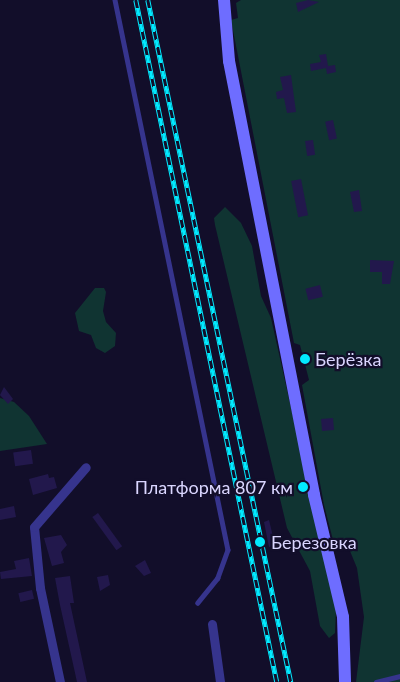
<!DOCTYPE html>
<html>
<head>
<meta charset="utf-8">
<style>
  body { margin:0 }
  #map { position:relative; width:400px; height:682px; overflow:hidden; background:#120e2a; font-family:Lato,sans-serif }
  div>[style] { position:absolute }
  [style*='--x'] { left:calc(var(--x)*1px); top:calc(var(--y)*1px); width:calc(var(--w)*1px); rotate:calc(var(--a)*1deg) }
  .green>* { inset:0; background:#103432 }
  .building>* { inset:0; background:#22184c; transform-origin:0 0 }
  .lane>* { height:4.5px; margin:-2.25px; padding:0 2.25px; transform-origin:2.25px; border-radius:2.25px; background:#36348d }
  .street>* { height:9px; margin:-4.5px; padding:0 4.5px; transform-origin:4.5px; border-radius:4.5px; background:#36348d }
  .secondary>* { height:12px; margin:-6px; padding:0 6px; transform-origin:6px; border-radius:6px; background:#6e6dff }
  .rail>* { height:4.5px; margin-top:-2.25px; transform-origin:0; background:repeating-linear-gradient(90deg,#120e2a 0 8px,#02eaff 0 16px); box-sizing:border-box; border-block:1px solid #02eaff }
  .dots>* { width:14px; height:14px; translate:-50% -50%; box-sizing:border-box; border:2px solid #120e2a; border-radius:50% }
  span { translate:-50% -50%; white-space:nowrap; text-align:center; line-height:1.15; -webkit-text-stroke:4.5px #120e2a; paint-order:stroke }
  .poi-label { font-size:18px; color:#dad6ff }
  .left { translate:0 -50%; text-align:left }
  .right { translate:-100% -50%; text-align:right }
</style>
</head>
<body>
<div id="map">
  <div class="green">
    <i style="clip-path:polygon(241px 0,400px 0,400px 682px,356px 682px,364px 617px,357px 568px,350px 551px,333px 540px,324px 505px,302px 385px,309px 380px,300px 345px,294px 343px,231px 20px,238px 18px,236px 3px)"></i>
    <i style="clip-path:polygon(225px 207px,241px 223px,252px 246px,261px 296px,271px 318px,336px 610px,335px 633px,329px 638px,320px 626px,310px 571px,287px 528px,215px 225px,214px 218px)"></i>
    <i style="clip-path:polygon(95px 288px,104px 288px,106px 292px,103px 311px,106px 322px,116px 333px,115px 346px,105px 353px,96px 348px,91px 335px,79px 331px,75px 313px)"></i>
    <i style="clip-path:polygon(0 398px,14px 402px,29px 416px,47px 444px,0 451px)"></i>
  </div>
  <div class="building">
    <i style="clip-path:polygon(308px 0,319px 2px,298px 12px,296px 3px)"></i>
    <i style="clip-path:polygon(326px 54px,328px 66px,335px 65px,336px 72px,327px 74px,326px 68px,311px 71px,310px 64px,321px 62px,319px 55px)"></i>
    <i style="clip-path:polygon(291px 75px,296px 112px,287px 113px,284px 98px,277px 99px,276px 92px,283px 90px,280px 77px)"></i>
    <i style="left:333px;top:120px;width:19px;height:8px;rotate:78deg"></i>
    <i style="left:313px;top:140px;width:15px;height:8px;rotate:82deg"></i>
    <i style="left:301px;top:179px;width:37px;height:10px;rotate:79deg"></i>
    <i style="clip-path:polygon(359px 190px,362px 211px,354px 212px,350px 192px)"></i>
    <i style="clip-path:polygon(370px 260px,394px 261px,390px 284px,382px 284px,382px 272px,370px 272px)"></i>
    <i style="left:320px;top:285px;width:12px;height:15px;rotate:76deg"></i>
    <i style="clip-path:polygon(4px 387px,13px 399px,8px 404px,0 395px)"></i>
    <i style="left:333px;top:418px;width:12px;height:12px;rotate:85deg"></i>
    <i style="left:31px;top:450px;width:14px;height:18px;rotate:82deg"></i>
    <i style="clip-path:polygon(48px 474px,49px 478px,54px 477px,57px 488px,33px 495px,29px 479px)"></i>
    <i style="clip-path:polygon(14px 506px,16px 517px,0 520px,0 509px)"></i>
    <i style="left:98px;top:513px;width:41px;height:7px;rotate:54deg"></i>
    <i style="clip-path:polygon(269px 520px,275px 545px,269px 547px,264px 522px)"></i>
    <i style="clip-path:polygon(61px 535px,67px 545px,61px 552px,64px 563px,52px 566px,44px 538px)"></i>
    <i style="clip-path:polygon(29px 558px,32px 576px,1px 579px,0 572px,16px 569px,14px 561px)"></i>
    <i style="clip-path:polygon(145px 560px,151px 573px,144px 576px,135px 566px)"></i>
    <i style="clip-path:polygon(108px 575px,110px 585px,100px 591px,97px 577px)"></i>
    <i style="clip-path:polygon(70px 576px,74px 603px,70px 603px,87px 682px,77px 682px,60px 605px,55px 578px)"></i>
    <i style="left:32px;top:590px;width:9px;height:14px;rotate:77deg"></i>
  </div>
  <div class="lane">
    <i style="--x:115;--y:0;--w:561;--a:78.39"></i>
    <i style="--x:228;--y:550;--w:30;--a:110"></i>
    <i style="--x:218;--y:578;--w:32;--a:129"></i>
    <i style="--x:376;--y:682;--w:25;--a:-14"></i>
  </div>
  <div class="street">
    <i style="--x:212;--y:624;--w:59;--a:82.1"></i>
    <i style="--x:60;--y:682;--w:96;--a:-102"></i>
    <i style="--x:40;--y:588;--w:61;--a:-95.6"></i>
    <i style="--x:34;--y:527;--w:79;--a:-49.1"></i>
  </div>
  <div class="secondary">
    <i style="--x:224;--y:0;--w:61;--a:85.3"></i>
    <i style="--x:229;--y:61;--w:442;--a:78.9"></i>
    <i style="--x:314;--y:495;--w:125;--a:76.6"></i>
    <i style="--x:343;--y:617;--w:65;--a:88.2"></i>
  </div>
  <div class="rail">
    <i style="--x:136;--y:0;--w:696;--a:78.32"></i>
    <i style="--x:148;--y:0;--w:697;--a:78.16"></i>
  </div>
  <div class="dots">
    <i style="left:305px;top:359px;background:#02eaff"></i>
    <i style="left:303px;top:487px;background:#02eaff"></i>
    <i style="left:260px;top:542px;background:#02eaff"></i>
  </div>
  <div class="poi-label">
    <span class="left" style="left:315px;top:359px">Берёзка</span>
    <span class="right" style="left:293px;top:487px">Платформа 807 км</span>
    <span class="left" style="left:271px;top:542px">Березовка</span>
  </div>
</div>
</body>
</html>
